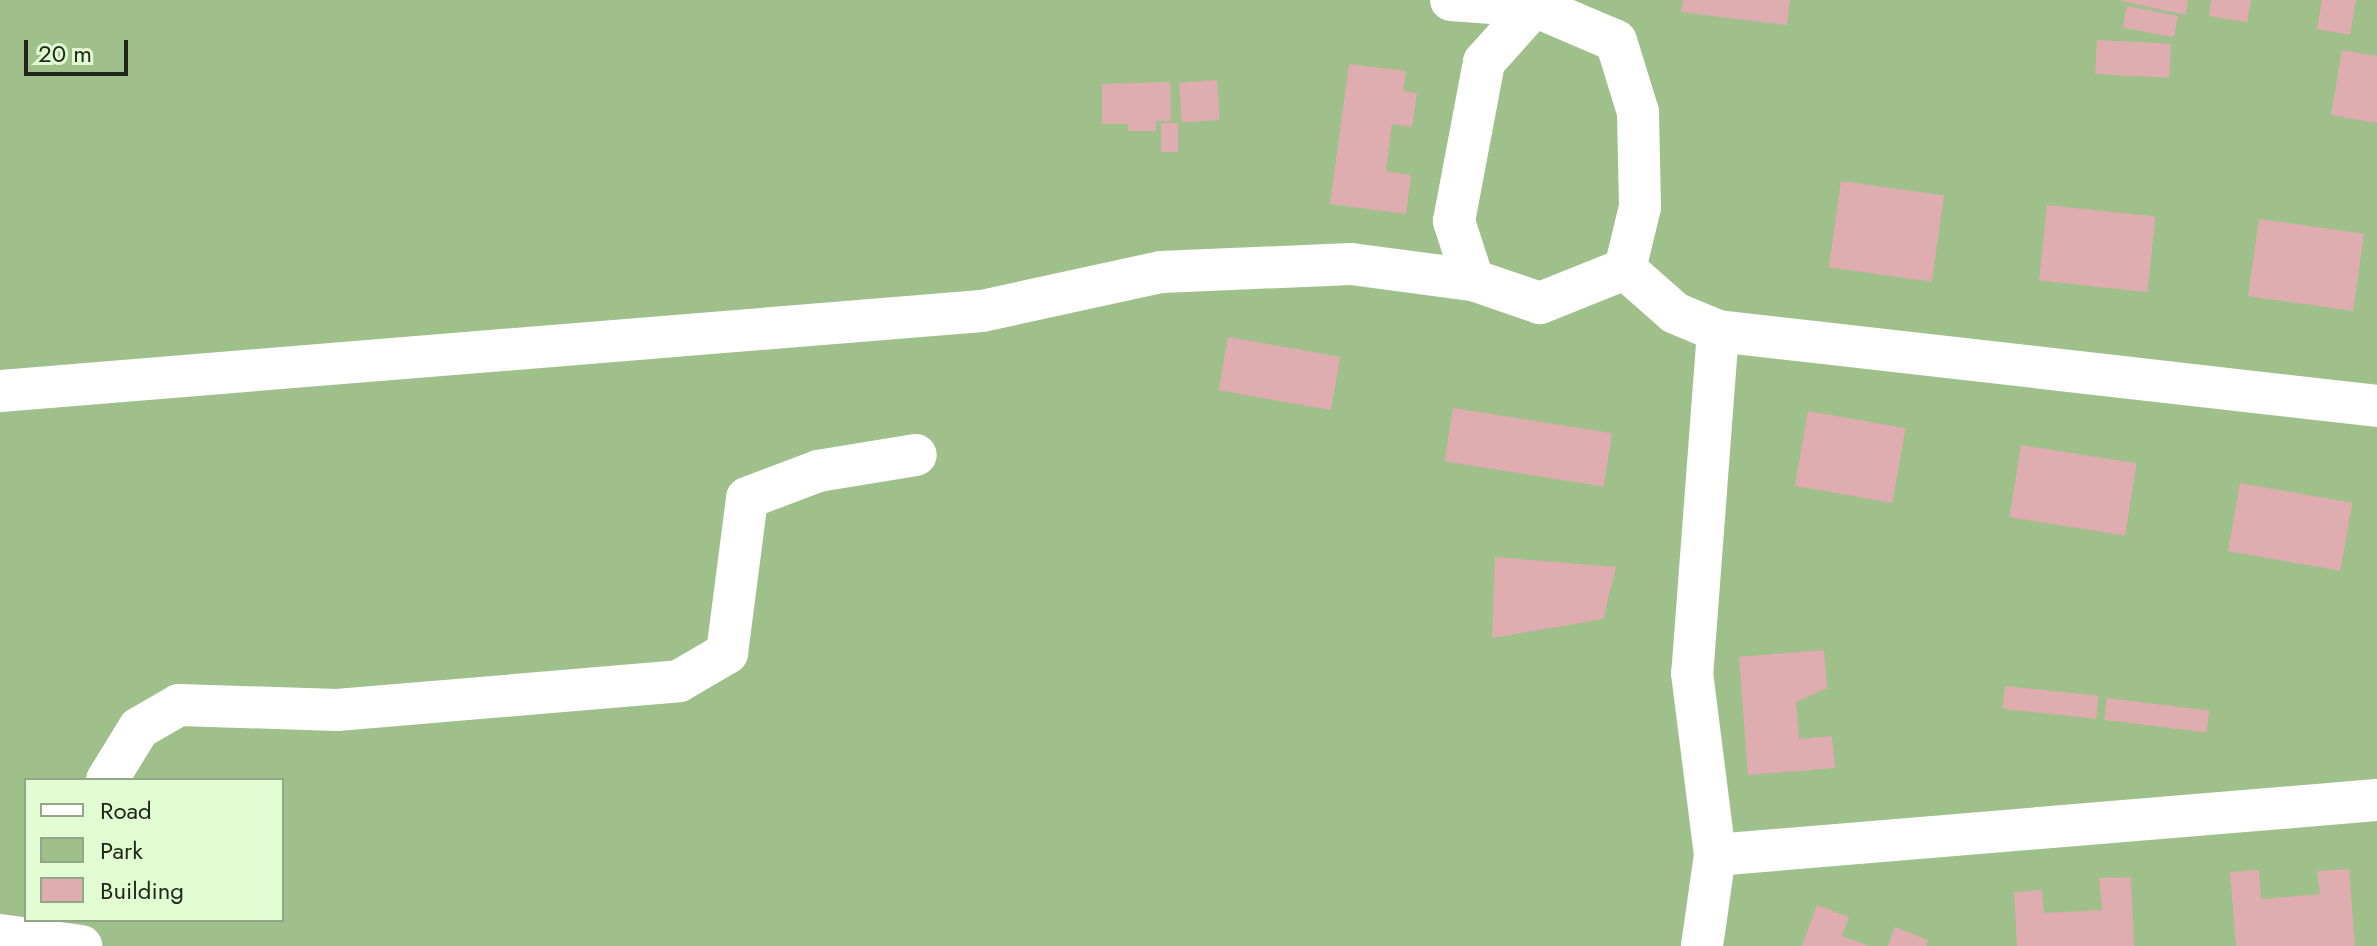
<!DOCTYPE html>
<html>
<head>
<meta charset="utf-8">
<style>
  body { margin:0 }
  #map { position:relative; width:2377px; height:946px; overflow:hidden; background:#d4eec5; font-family:Jost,sans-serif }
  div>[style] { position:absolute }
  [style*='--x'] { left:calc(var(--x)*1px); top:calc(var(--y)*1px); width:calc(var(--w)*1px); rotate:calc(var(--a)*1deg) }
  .green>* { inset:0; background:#9fc08b }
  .building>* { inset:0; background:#dfacaf; transform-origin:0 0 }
  .minor>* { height:42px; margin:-21px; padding:0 21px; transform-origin:21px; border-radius:21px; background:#fff }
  span { translate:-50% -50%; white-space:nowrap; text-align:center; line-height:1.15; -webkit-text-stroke:6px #e1fbd2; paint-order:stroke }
  .legend { position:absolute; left:24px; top:778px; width:260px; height:144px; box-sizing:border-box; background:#e1fbd2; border:2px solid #93a688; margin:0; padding:10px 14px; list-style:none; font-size:24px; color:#1e2718 }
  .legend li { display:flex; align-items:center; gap:16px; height:40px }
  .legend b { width:40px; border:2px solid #93a688 }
  .scale { position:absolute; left:24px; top:40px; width:104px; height:36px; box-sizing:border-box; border:4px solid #1e2718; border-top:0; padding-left:10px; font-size:24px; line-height:28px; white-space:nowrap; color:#1e2718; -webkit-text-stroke:6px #e1fbd2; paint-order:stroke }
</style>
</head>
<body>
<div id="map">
  <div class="green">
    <i style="clip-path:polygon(evenodd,0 0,2377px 0,2377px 946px,0 946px,0 0,26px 780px,282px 780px,282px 920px,26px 920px,26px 780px)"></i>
  </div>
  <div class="building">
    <i style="clip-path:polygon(1683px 0,1790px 0,1787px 25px,1681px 12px)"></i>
    <i style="clip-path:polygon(2118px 0,2188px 0,2186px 15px)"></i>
    <i style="clip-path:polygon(2211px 0,2251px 0,2247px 22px,2209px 16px)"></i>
    <i style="clip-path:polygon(2322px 0,2356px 0,2350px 35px,2317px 29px)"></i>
    <i style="left:2127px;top:6px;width:52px;height:22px;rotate:11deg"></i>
    <i style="left:2097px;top:40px;width:74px;height:34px;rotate:3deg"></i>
    <i style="clip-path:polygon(2342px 50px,2377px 56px,2377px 123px,2331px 115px)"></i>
    <i style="clip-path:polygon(1349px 64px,1406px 71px,1403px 91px,1417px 93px,1412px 127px,1392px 124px,1386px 171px,1411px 175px,1406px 214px,1330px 204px)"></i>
    <i style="left:1217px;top:80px;width:40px;height:38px;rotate:86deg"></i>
    <i style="clip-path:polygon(1170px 82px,1171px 121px,1156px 121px,1156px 131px,1128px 131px,1128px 124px,1102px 124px,1102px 84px)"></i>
    <i style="left:1161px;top:123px;width:17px;height:29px"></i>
    <i style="left:1841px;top:181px;width:104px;height:87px;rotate:8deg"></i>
    <i style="left:2047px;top:205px;width:109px;height:76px;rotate:6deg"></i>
    <i style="left:2259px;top:219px;width:106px;height:78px;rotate:8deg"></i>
    <i style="left:1228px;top:337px;width:114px;height:54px;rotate:10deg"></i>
    <i style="left:1453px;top:408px;width:161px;height:54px;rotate:9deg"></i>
    <i style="left:1808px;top:411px;width:99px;height:76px;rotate:10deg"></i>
    <i style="left:2021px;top:445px;width:117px;height:73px;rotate:9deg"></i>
    <i style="left:2240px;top:483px;width:114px;height:69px;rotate:10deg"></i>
    <i style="clip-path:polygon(1495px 557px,1616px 567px,1603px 619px,1492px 638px)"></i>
    <i style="clip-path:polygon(1824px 650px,1827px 688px,1796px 702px,1799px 739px,1832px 736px,1835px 768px,1748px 775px,1739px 657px)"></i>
    <i style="left:2005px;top:686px;width:94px;height:23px;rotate:6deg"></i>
    <i style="left:2107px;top:698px;width:103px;height:22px;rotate:7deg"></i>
    <i style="clip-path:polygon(2349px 869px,2355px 946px,2236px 946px,2230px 872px,2259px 870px,2261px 899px,2320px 894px,2317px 871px)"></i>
    <i style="clip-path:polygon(2131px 877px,2134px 946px,2017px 946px,2014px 892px,2042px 890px,2044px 913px,2102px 910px,2099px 878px)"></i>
    <i style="clip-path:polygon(1817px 905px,1849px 917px,1842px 936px,1869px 946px,1802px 946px)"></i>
    <i style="clip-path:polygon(1895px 927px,1928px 940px,1926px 946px,1888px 946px)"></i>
  </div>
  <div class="minor">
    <i style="--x:1451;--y:0;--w:83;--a:4.1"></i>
    <i style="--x:1534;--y:6;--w:89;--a:23.1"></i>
    <i style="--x:1616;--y:41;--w:74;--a:72.8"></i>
    <i style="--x:1638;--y:112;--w:95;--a:88.8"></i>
    <i style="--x:1640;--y:207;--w:64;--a:103.6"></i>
    <i style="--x:1625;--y:269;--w:92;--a:158.2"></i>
    <i style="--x:1540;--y:303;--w:71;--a:-161.1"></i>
    <i style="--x:1473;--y:280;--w:62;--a:-107.9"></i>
    <i style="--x:1454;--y:221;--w:162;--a:-79.3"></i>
    <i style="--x:1484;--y:62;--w:75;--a:-48.2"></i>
    <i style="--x:1625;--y:269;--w:67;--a:41.3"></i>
    <i style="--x:1675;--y:313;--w:47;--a:22.7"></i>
    <i style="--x:0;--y:391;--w:985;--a:-4.66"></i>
    <i style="--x:982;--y:311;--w:183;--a:-12.3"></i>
    <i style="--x:1161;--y:272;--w:190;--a:-2.4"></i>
    <i style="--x:1351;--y:264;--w:123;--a:7.5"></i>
    <i style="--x:2377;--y:406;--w:663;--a:-173.51"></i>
    <i style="--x:1718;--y:331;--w:343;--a:94.3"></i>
    <i style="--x:1692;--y:673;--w:183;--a:82.8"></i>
    <i style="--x:1715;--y:855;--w:664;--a:-4.75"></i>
    <i style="--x:107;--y:780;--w:61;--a:-58.4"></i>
    <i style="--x:139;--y:728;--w:46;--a:-29.9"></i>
    <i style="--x:179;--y:705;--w:158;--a:1.8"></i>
    <i style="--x:337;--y:710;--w:343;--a:-4.8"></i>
    <i style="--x:679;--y:681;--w:56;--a:-30.3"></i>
    <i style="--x:727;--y:653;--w:156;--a:-82.6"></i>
    <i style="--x:747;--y:498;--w:76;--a:-20.8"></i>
    <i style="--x:818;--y:471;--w:99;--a:-9.3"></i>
    <i style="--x:0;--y:935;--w:82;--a:7.7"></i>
    <i style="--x:1702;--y:946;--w:92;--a:-81.9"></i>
  </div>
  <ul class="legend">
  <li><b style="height:10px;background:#fff"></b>Road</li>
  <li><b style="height:22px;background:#9fc08b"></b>Park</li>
  <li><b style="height:22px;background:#dfacaf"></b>Building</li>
  </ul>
  <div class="scale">20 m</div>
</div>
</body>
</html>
